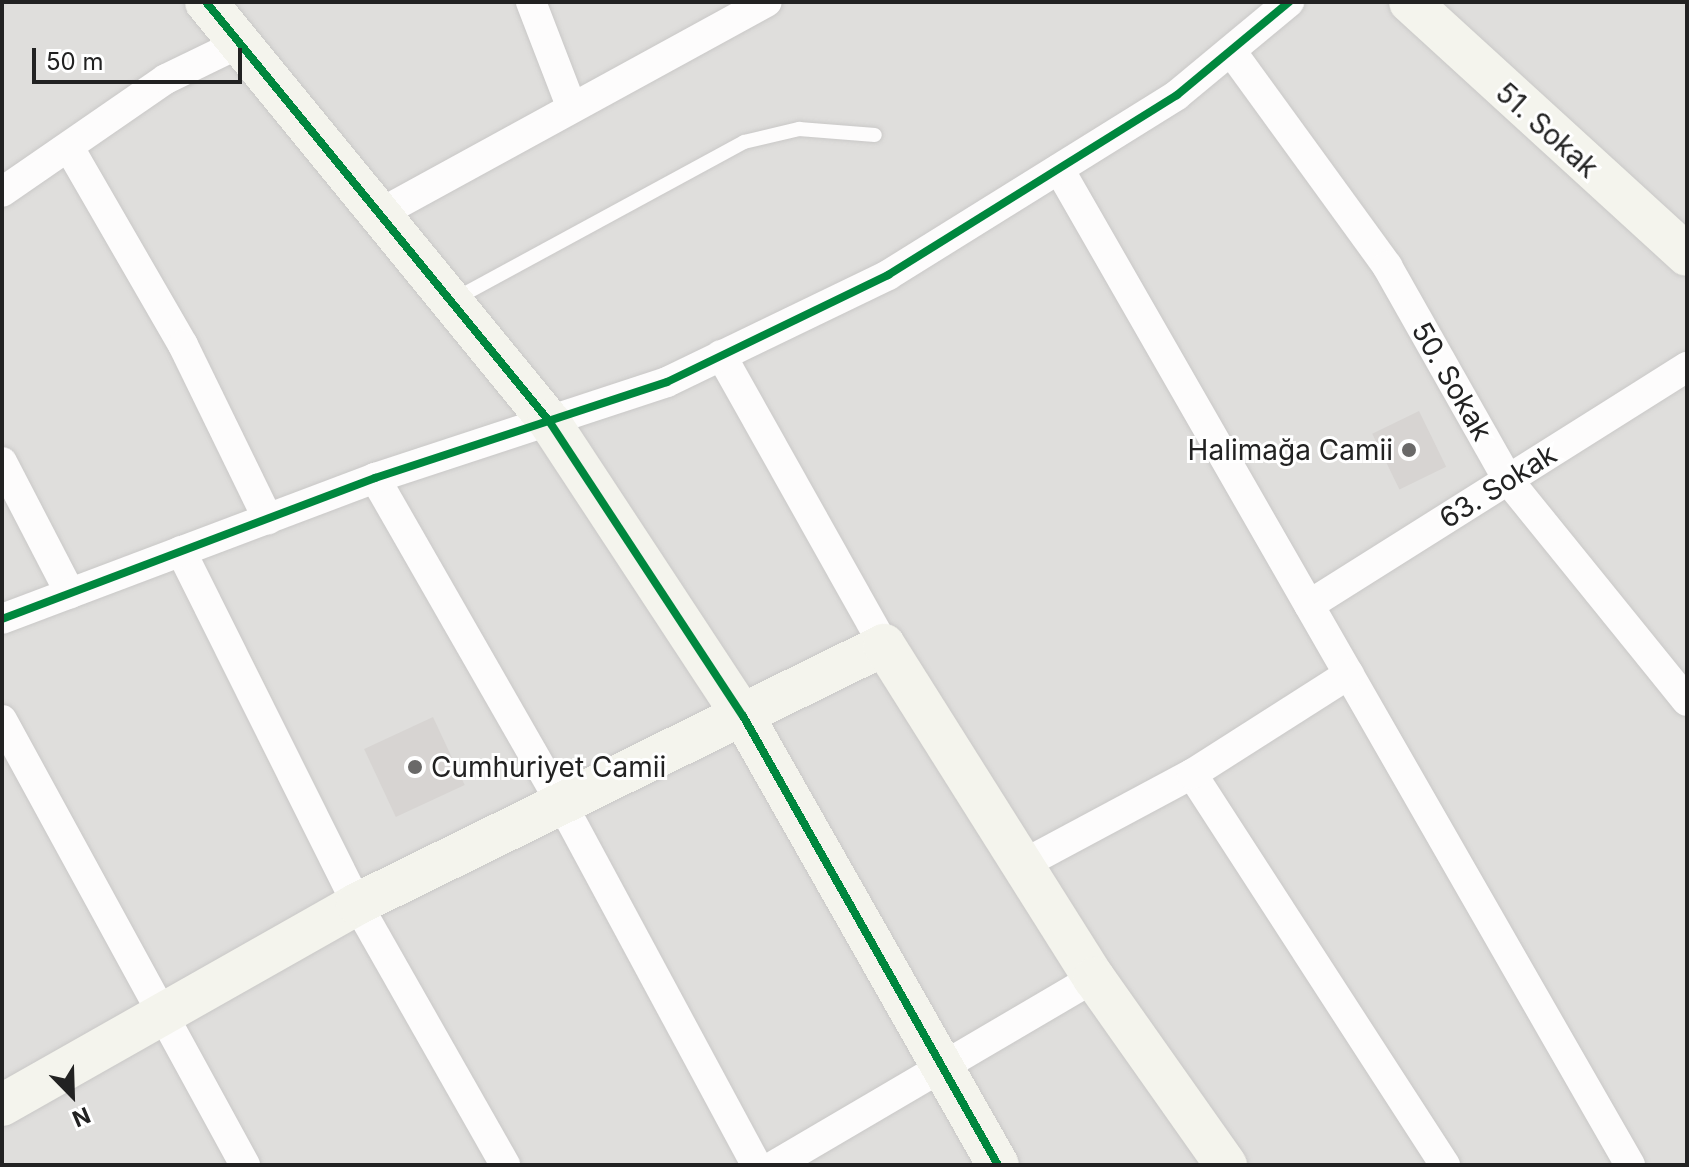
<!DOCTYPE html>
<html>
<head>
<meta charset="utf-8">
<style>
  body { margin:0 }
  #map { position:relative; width:1689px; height:1167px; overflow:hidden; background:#f0eeeb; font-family:Inter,sans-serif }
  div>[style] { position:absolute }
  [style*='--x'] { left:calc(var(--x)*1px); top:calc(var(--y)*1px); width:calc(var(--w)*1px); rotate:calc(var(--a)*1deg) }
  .residential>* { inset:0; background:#dfdedc; transform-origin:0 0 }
  .building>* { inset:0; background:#d7d4d2; transform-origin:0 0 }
  .roads { filter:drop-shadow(0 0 2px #c9c8c7) drop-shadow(0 0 2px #c9c8c7) }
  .lane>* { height:14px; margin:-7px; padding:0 7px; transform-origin:7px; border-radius:7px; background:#fdfcfc }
  .street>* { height:30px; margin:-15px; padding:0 15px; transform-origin:15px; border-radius:15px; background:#fdfcfc }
  .secondary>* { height:42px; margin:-21px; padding:0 21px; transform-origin:21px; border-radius:21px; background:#f4f4ed }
  .cycleway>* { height:8px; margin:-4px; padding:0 4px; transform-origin:4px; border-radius:4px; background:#00873e }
  .dots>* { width:22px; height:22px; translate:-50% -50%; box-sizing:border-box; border:4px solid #fff; border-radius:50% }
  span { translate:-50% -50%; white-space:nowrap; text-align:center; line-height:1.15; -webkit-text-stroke:6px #fff; paint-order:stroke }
  .street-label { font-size:28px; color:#222 }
  .poi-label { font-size:28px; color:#222 }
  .right { translate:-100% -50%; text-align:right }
  .left { translate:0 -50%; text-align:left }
  .frame { position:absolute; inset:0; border:4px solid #222; pointer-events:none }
  .north { position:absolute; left:32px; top:1055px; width:80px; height:80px; -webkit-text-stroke:6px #fff; paint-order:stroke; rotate:157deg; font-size:22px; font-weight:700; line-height:32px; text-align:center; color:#222 }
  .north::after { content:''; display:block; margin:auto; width:28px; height:36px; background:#222; clip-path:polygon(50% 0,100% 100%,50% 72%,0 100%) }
  .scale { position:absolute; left:32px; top:48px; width:210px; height:36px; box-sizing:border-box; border:4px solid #222; border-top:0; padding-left:10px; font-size:24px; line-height:28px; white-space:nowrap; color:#222; -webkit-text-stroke:6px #fff; paint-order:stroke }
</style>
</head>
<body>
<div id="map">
  <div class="residential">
    <i style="left:2px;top:2px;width:1685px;height:1163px"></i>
  </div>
  <div class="building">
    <i style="left:1419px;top:411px;width:62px;height:52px;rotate:64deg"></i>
    <i style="left:433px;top:717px;width:75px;height:76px;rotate:65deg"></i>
  </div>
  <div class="roads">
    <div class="lane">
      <i style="--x:455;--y:299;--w:329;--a:-28.5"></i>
      <i style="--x:744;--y:142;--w:57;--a:-13.3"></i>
      <i style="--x:799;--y:129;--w:76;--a:4.5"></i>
    </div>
    <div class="street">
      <i style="--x:531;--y:2;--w:108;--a:68.9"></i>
      <i style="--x:1231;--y:51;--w:266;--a:54"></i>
      <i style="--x:1387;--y:266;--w:246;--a:60.5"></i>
      <i style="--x:1508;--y:480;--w:284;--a:51"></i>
      <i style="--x:71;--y:151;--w:224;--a:60"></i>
      <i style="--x:183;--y:345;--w:194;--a:64"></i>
      <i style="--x:1059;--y:169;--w:1148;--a:60.17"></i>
      <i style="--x:2;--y:192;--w:199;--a:-34.6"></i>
      <i style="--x:166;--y:79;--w:82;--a:-25.9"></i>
      <i style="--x:379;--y:214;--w:442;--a:-28.7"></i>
      <i style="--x:721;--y:355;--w:333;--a:60.7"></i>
      <i style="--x:2;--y:462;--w:148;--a:62.6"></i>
      <i style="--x:375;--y:478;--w:378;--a:60.2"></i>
      <i style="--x:563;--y:806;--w:408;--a:61.7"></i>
      <i style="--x:181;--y:551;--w:394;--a:63.5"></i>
      <i style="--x:357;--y:904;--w:300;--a:60.4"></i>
      <i style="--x:1309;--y:605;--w:447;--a:-32.2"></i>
      <i style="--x:2;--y:619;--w:399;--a:-20.7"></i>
      <i style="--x:375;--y:478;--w:307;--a:-18.2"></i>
      <i style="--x:667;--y:382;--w:246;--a:-25.8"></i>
      <i style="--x:888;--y:275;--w:340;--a:-31.9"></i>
      <i style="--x:1177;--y:95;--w:146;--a:-39.7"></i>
      <i style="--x:2;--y:720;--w:507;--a:61.36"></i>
      <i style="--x:1192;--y:774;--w:466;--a:57.1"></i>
      <i style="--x:1022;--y:865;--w:193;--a:-28.2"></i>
      <i style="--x:1192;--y:774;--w:186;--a:-32.5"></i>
      <i style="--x:775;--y:1165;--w:370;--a:-30.4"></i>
    </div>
    <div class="secondary">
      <i style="--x:206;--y:2;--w:541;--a:50.7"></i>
      <i style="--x:549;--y:421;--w:353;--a:56.7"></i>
      <i style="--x:743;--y:716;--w:516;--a:60.41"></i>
      <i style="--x:1410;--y:2;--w:375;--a:42.4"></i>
      <i style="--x:2;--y:1105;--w:408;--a:-29.5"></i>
      <i style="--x:357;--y:904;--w:587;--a:-26.17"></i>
      <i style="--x:884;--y:645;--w:394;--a:57.8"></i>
      <i style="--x:1094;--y:978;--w:229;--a:54.8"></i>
    </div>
  </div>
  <div class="cycleway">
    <i style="--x:206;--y:2;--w:541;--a:50.7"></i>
    <i style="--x:549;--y:421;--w:353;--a:56.7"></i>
    <i style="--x:743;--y:716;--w:516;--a:60.41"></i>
    <i style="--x:2;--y:619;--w:399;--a:-20.7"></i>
    <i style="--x:375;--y:478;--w:307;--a:-18.2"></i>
    <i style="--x:667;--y:382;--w:246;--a:-25.8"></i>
    <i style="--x:888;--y:275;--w:340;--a:-31.9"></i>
    <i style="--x:1177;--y:95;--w:146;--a:-39.7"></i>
  </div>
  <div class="dots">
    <i style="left:1409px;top:450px;background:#6a6968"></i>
    <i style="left:415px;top:767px;background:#6a6968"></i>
  </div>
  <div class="street-label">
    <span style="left:1547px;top:130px;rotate:42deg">51. Sokak</span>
    <span style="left:1452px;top:381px;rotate:60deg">50. Sokak</span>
    <span style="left:1498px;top:486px;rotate:-32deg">63. Sokak</span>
  </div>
  <div class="poi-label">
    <span class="right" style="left:1393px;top:450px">Halimağa Camii</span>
    <span class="left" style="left:431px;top:767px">Cumhuriyet Camii</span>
  </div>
  <div class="frame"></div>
  <div class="north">N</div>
  <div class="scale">50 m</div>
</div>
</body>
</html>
